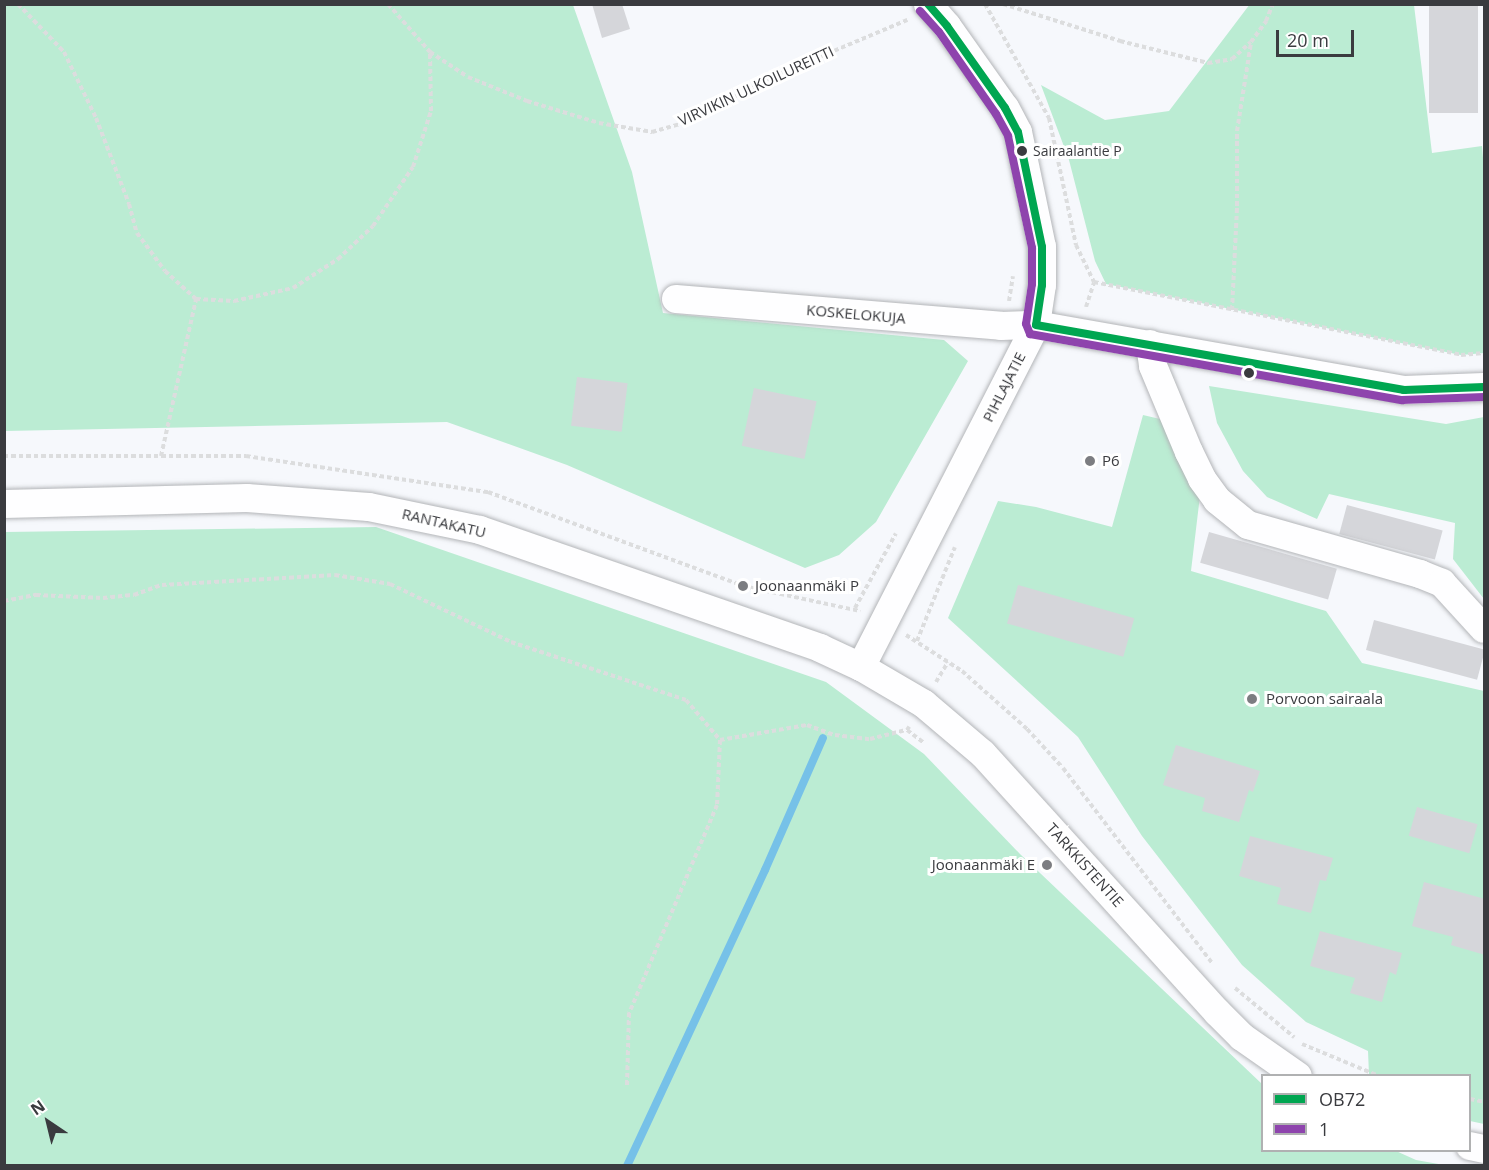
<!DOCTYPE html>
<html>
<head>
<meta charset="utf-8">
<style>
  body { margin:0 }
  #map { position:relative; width:1489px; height:1170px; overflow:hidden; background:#f6f8fc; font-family:"Open Sans",sans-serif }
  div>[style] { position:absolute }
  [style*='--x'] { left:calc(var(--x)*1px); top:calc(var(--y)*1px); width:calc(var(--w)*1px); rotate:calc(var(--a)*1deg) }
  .green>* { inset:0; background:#bbecd3 }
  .stream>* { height:8px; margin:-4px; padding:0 4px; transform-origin:4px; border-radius:4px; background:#76c1e8 }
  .building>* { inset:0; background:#d5d6da; transform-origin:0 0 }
  .path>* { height:4px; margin-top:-2px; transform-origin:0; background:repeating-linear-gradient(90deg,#dcddde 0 4.5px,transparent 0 7.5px) }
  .roads { filter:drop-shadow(0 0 2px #b3b5b8) drop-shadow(0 0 2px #b3b5b8) }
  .minor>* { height:28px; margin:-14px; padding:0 14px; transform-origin:14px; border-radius:14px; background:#fefeff }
  .bus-1>* { height:8px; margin:-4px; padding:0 4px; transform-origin:4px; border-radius:4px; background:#00a651 }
  .bus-2>* { height:8px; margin:-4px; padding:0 4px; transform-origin:4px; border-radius:4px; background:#8e44ad }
  .dots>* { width:16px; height:16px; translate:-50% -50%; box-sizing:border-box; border:3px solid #fff; border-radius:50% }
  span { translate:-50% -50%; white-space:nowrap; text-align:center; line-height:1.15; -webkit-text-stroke:6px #fff; paint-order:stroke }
  .bus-label { font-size:14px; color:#3a3b3f }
  .left { translate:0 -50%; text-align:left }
  .street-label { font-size:15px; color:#3a3b3f }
  .poi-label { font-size:15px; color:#3a3b3f }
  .right { translate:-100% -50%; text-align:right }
  .frame { position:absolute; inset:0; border:6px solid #3a3b3f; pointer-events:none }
  .legend { position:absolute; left:1261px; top:1074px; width:210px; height:78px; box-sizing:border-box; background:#fff; border:2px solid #b0b1b2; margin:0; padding:8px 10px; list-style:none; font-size:18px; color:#3a3b3f }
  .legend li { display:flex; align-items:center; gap:12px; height:30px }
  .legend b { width:30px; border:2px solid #b0b1b2 }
  .north { position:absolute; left:18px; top:1092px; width:60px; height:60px; -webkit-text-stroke:4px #fff; paint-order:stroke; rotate:325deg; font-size:16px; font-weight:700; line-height:24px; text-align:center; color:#3a3b3f }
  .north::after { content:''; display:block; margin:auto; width:21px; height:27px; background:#3a3b3f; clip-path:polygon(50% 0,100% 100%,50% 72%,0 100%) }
  .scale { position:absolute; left:1276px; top:30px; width:78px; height:27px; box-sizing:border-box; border:3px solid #3a3b3f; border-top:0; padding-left:8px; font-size:18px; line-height:21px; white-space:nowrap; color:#3a3b3f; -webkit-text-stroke:4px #fff; paint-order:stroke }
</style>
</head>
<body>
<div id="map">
  <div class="green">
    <i style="clip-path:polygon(1250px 4px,1414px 5px,1432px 153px,1482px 146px,1484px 169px,1484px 353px,1461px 355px,1106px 284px,1095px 261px,1069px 160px,1041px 85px,1105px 120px,1169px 111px)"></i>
    <i style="clip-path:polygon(4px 5px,573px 5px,632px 172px,663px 313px,944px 340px,968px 361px,876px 522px,839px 555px,805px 568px,567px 465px,447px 422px,5px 431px)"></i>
    <i style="clip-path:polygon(1209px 386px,1446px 424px,1484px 417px,1484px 599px,1453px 559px,1455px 523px,1329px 494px,1317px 519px,1267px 497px,1243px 471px,1217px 423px)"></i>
    <i style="clip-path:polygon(1143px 415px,1177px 423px,1202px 479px,1191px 571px,1326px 611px,1362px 663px,1484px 691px,1484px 1124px,1470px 1121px,1470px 1076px,1369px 1075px,1368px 1051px,1306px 1022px,1242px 965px,1142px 836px,1078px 737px,948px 618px,998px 501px,1036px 507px,1112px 527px)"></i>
    <i style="clip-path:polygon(376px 527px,826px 682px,924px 754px,1020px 854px,1262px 1084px,1262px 1150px,1396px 1151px,1416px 1160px,1444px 1165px,5px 1165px,5px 532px)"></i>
  </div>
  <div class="stream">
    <i style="--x:627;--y:1166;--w:327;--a:-65"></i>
    <i style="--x:765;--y:870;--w:144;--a:-66.3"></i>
  </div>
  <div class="building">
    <i style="clip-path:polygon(592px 4px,622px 4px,630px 29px,602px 38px)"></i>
    <i style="left:1429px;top:4px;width:49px;height:109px"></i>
    <i style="left:577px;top:377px;width:51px;height:49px;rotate:7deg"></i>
    <i style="left:754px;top:388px;width:64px;height:59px;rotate:12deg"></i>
    <i style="left:1347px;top:505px;width:99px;height:30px;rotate:15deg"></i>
    <i style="left:1209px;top:532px;width:133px;height:32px;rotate:16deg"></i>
    <i style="left:1018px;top:585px;width:121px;height:40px;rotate:16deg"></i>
    <i style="left:1374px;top:620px;width:115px;height:31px;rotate:15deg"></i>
    <i style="clip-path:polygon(1176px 745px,1260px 771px,1253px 792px,1249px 790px,1239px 822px,1202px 811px,1205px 798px,1163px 785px)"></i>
    <i style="left:1417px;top:807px;width:63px;height:30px;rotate:16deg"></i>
    <i style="clip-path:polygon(1250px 836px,1333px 858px,1326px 881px,1320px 880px,1311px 913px,1277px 904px,1281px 888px,1239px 876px)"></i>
    <i style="clip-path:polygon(1424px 882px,1485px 899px,1485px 955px,1451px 945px,1453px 937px,1412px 926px)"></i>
    <i style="clip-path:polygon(1320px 931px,1402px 953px,1396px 975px,1390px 972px,1382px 1002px,1350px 993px,1355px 978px,1310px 966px)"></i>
  </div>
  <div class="path">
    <i style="--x:18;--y:4;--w:66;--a:46.2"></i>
    <i style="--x:64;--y:52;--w:73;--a:64.1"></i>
    <i style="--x:96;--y:118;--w:92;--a:69"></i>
    <i style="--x:129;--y:204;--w:30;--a:75"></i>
    <i style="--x:137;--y:233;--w:47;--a:53.6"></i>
    <i style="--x:165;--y:271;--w:42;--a:42.1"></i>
    <i style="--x:196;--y:299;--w:38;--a:3"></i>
    <i style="--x:234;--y:301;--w:60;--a:-12.4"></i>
    <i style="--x:293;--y:288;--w:54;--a:-32.8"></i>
    <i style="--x:338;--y:259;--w:48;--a:-43.3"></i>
    <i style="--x:373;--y:226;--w:71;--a:-55.9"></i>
    <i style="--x:413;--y:167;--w:59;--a:-72.2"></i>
    <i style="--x:431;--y:111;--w:59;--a:-91"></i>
    <i style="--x:388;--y:4;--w:64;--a:48.8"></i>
    <i style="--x:430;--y:52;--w:45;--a:33.3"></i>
    <i style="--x:468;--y:77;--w:64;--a:22.1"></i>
    <i style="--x:527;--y:101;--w:75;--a:17"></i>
    <i style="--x:599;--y:123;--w:54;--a:9.6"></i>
    <i style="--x:652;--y:132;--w:35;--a:-16"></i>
    <i style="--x:686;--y:122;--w:97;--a:-27.6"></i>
    <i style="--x:772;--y:77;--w:147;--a:-22.9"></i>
    <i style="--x:985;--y:4;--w:131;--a:60.7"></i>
    <i style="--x:1049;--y:118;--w:130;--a:78"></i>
    <i style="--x:1076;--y:245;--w:41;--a:64.1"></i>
    <i style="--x:1094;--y:282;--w:374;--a:11.2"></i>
    <i style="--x:1461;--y:355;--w:23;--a:-5"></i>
    <i style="--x:1003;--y:4;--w:123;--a:17.5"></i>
    <i style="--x:1120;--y:41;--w:91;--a:14"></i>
    <i style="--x:1208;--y:63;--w:24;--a:-9"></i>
    <i style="--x:1232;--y:59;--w:25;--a:-42"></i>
    <i style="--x:1251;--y:42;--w:26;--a:-54"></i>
    <i style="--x:1266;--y:21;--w:18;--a:-68"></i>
    <i style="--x:1009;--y:301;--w:25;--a:-81"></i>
    <i style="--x:1086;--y:307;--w:26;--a:-72"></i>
    <i style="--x:1232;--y:310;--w:104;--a:-87.2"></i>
    <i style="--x:1237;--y:206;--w:75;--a:-90"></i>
    <i style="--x:1237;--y:131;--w:89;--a:-81"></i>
    <i style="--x:4;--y:456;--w:242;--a:0"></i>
    <i style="--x:246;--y:456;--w:245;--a:8.5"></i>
    <i style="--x:488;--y:492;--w:272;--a:20.2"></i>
    <i style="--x:743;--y:586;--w:120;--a:12.1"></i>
    <i style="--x:161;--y:456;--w:161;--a:-77.4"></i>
    <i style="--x:4;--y:601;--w:33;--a:-11"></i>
    <i style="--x:36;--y:595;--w:67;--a:2.6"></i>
    <i style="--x:103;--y:598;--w:31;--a:-6"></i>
    <i style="--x:134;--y:595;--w:30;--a:-20"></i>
    <i style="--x:162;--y:585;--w:173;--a:-3.3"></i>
    <i style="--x:335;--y:575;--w:56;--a:9.3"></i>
    <i style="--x:390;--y:584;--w:134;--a:25.6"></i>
    <i style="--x:511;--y:642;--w:184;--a:18.3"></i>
    <i style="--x:686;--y:700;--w:52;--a:49.6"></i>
    <i style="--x:720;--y:740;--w:65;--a:92.6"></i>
    <i style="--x:717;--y:805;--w:226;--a:112.9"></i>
    <i style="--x:629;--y:1013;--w:72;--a:91.6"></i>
    <i style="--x:855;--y:608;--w:85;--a:-61.3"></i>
    <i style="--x:906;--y:635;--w:67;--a:32.7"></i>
    <i style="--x:962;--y:671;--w:87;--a:41.7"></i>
    <i style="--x:1027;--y:729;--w:53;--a:47.3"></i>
    <i style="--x:1063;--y:768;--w:245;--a:52.6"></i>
    <i style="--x:917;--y:641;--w:101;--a:-68"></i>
    <i style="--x:936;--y:682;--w:23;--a:-59"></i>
    <i style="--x:907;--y:730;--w:20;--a:37"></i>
    <i style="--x:720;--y:740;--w:88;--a:-9.8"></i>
    <i style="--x:807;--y:725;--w:30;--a:20"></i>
    <i style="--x:835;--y:735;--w:35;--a:7"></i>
    <i style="--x:870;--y:739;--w:38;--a:-14"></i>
    <i style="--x:907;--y:730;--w:4;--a:-56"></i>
    <i style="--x:1235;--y:988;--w:77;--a:39.7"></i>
    <i style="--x:1302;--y:1044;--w:83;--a:22.6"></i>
    <i style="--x:1470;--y:1099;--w:14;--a:12"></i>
  </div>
  <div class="roads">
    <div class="minor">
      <i style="--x:676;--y:299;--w:326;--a:4.7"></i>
      <i style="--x:1001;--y:326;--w:35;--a:-2"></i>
      <i style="--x:1036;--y:325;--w:374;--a:10"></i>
      <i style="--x:1404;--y:390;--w:80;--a:-2.1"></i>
      <i style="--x:1150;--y:344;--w:22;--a:82"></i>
      <i style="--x:1153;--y:366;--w:93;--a:67.3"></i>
      <i style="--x:1189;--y:452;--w:30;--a:64"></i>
      <i style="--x:1202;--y:479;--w:26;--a:54"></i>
      <i style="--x:1217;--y:500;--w:40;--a:39"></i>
      <i style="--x:1248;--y:525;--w:179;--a:15.9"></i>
      <i style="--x:1420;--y:574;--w:24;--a:22"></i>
      <i style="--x:1442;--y:583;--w:62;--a:47.6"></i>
      <i style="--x:4;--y:504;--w:243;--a:-1.4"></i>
      <i style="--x:247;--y:498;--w:122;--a:4.2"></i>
      <i style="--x:369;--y:507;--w:113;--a:11.7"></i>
      <i style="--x:480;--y:530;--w:360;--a:19.1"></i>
      <i style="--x:820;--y:648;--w:45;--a:24.9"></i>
      <i style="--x:861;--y:667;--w:73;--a:30.4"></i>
      <i style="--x:924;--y:704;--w:77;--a:40.3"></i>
      <i style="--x:983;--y:754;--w:348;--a:47.8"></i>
      <i style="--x:1217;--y:1012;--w:35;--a:45"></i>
      <i style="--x:1242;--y:1037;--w:68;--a:34.9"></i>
      <i style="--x:861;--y:667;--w:384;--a:-62.9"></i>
      <i style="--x:1036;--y:325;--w:40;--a:-81.5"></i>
      <i style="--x:1042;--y:285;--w:38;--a:-90"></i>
      <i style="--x:1042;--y:247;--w:117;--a:-101.8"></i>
      <i style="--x:1018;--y:132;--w:27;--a:-118"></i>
      <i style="--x:1005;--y:108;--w:100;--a:-125.3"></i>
      <i style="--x:947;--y:26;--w:29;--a:-131"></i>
      <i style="--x:1470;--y:1146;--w:14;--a:12"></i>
    </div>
  </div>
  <div class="bus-1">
    <i style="--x:928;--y:4;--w:29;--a:49"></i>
    <i style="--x:947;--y:26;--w:100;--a:54.7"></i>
    <i style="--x:1005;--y:108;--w:27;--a:62"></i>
    <i style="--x:1018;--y:132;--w:117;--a:78.2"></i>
    <i style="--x:1042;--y:247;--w:38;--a:90"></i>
    <i style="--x:1042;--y:285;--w:40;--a:98.5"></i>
    <i style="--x:1036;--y:325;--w:374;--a:10"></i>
    <i style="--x:1404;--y:390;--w:80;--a:-2.1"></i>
  </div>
  <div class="bus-2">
    <i style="--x:920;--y:11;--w:28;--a:48"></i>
    <i style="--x:939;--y:32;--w:100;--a:55.2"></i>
    <i style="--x:996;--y:114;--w:25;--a:61"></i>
    <i style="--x:1008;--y:136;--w:115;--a:77.9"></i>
    <i style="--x:1032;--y:248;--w:36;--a:90"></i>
    <i style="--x:1032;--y:284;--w:40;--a:98.5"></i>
    <i style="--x:1026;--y:324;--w:11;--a:68"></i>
    <i style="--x:1030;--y:334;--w:378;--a:10.1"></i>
    <i style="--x:1402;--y:400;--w:82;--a:-2.1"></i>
  </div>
  <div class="dots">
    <i style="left:1022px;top:151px;background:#3a3b3f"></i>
    <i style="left:1249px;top:373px;background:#3a3b3f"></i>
    <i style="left:1090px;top:461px;background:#7c7d81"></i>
    <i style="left:743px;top:586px;background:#7c7d81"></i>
    <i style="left:1252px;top:699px;background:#7c7d81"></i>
    <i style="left:1047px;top:865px;background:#7c7d81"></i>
  </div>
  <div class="bus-label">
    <span class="left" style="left:1033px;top:151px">Sairaalantie P</span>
  </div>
  <div class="street-label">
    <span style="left:756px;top:86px;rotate:-25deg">VIRVIKIN ULKOILUREITTI</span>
    <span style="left:856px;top:314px;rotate:5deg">KOSKELOKUJA</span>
    <span style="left:1004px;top:387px;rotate:-63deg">PIHLAJATIE</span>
    <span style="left:444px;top:523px;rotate:13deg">RANTAKATU</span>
    <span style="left:1085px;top:865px;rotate:48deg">TARKKISTENTIE</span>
  </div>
  <div class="poi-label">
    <span class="left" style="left:1102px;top:461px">P6</span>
    <span class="left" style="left:755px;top:586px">Joonaanmäki P</span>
    <span class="left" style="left:1266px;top:699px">Porvoon sairaala</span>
    <span class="right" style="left:1035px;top:865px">Joonaanmäki E</span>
  </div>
  <div class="frame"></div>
  <ul class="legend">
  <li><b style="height:8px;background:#00a651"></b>OB72</li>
  <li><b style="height:8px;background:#8e44ad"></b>1</li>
  </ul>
  <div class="north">N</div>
  <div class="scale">20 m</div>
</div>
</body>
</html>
